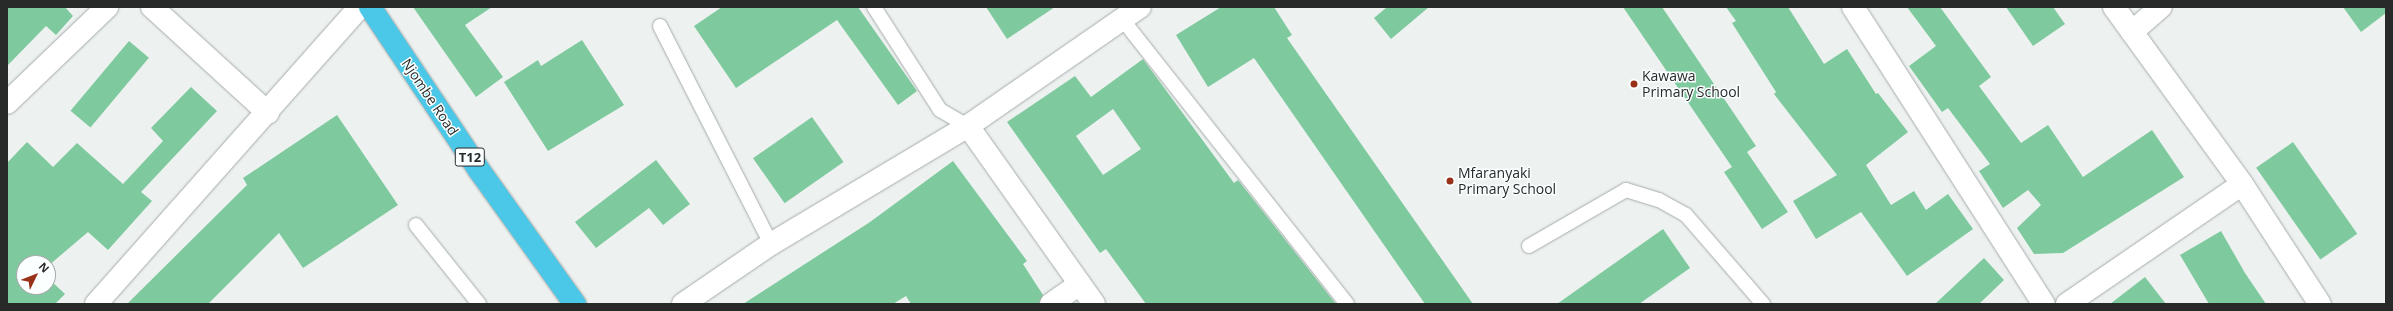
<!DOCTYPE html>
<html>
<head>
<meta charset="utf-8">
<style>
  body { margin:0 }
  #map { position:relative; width:2393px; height:311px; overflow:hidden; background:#edf2f1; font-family:"Open Sans",sans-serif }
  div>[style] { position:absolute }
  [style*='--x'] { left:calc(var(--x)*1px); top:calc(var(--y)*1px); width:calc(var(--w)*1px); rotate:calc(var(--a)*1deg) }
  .building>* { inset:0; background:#7fc99e; transform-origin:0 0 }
  .roads { filter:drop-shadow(0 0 1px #a6abaa) drop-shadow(0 0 1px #a6abaa) }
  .lane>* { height:14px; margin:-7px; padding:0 7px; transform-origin:7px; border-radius:7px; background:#fff }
  .street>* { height:22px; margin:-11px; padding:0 11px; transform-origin:11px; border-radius:11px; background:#fff }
  .highway>* { height:22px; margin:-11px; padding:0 11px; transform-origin:11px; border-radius:11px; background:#4bc7e8 }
  .dots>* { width:11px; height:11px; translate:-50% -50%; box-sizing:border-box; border:2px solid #fbffff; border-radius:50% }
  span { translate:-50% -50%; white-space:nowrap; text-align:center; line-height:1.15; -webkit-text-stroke:3px #fbffff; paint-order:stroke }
  .shield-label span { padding:1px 3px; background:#fbffff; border:1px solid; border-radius:3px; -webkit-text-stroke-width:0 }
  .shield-label { font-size:13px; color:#282a2a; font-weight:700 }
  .poi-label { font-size:14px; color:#282a2a }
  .left { translate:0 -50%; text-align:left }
  .street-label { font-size:14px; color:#282a2a }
  .frame { position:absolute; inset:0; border:8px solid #282a2a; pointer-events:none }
  .north { position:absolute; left:16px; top:255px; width:40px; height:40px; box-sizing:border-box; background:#fbffff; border:1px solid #a7aaaa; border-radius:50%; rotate:47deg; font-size:11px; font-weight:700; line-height:16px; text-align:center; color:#282a2a }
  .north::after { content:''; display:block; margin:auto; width:14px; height:18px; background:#993119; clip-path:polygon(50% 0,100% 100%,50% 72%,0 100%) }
</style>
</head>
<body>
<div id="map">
  <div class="building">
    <i style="clip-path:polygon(7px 7px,65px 7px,73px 16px,56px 35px,46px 26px,7px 66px)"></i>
    <i style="clip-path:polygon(413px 7px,492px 7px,465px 25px,503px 77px,476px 97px)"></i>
    <i style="clip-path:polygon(722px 7px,858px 7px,917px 91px,898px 105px,837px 20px,736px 88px,694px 26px)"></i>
    <i style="clip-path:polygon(986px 7px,1055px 7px,1007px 39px)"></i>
    <i style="clip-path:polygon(1221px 7px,1274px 7px,1292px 35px,1287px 38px,1473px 304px,1425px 304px,1254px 58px,1208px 87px,1176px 35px)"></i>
    <i style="clip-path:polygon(1387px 7px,1429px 7px,1391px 39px,1374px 18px)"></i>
    <i style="clip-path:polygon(1623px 7px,1662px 7px,1756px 146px,1747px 152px,1788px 212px,1762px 229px,1724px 172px,1732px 167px)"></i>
    <i style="clip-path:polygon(1726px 7px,1788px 7px,1824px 64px,1847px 49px,1876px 94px,1878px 93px,1908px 132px,1866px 165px,1891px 205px,1914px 191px,1926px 210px,1948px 194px,1973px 229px,1907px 276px,1861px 212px,1816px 239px,1793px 201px,1837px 175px,1774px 94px,1776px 92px,1732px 23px,1736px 21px)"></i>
    <i style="clip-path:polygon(1907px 7px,1940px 7px,1991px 77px,1979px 86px,2021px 143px,2048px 125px,2083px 177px,2152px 130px,2184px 177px,2063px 253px,2034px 254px,2017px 228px,2041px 205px,2028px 190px,2003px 208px,1979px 171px,1990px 164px,1948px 108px,1942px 112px,1909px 66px,1936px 46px)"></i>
    <i style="clip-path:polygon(2006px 7px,2053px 7px,2065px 24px,2033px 46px)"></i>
    <i style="clip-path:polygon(2343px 7px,2386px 7px,2386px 13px,2361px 32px)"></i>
    <i style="clip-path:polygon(582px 40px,624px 105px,548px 151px,504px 82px,538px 60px,541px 66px)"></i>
    <i style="left:129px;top:41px;width:26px;height:91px;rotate:40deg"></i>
    <i style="clip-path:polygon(evenodd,1143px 59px,1234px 183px,1238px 180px,1336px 304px,1146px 304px,1106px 249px,1100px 253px,1007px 122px,1075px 76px,1091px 97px,1143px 59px,1113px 109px,1141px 149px,1103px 175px,1076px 136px,1113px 109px)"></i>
    <i style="clip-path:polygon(191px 87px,217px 111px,141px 192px,152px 201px,108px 250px,88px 232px,48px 266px,24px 263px,24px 287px,48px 287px,48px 278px,65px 294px,55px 304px,7px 304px,7px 163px,27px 142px,53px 167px,77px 143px,123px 184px,163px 141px,151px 128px)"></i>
    <i style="clip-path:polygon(337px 115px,398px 205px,303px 268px,279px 233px,208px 304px,127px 304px,247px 185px,243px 178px)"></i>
    <i style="left:812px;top:117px;width:55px;height:72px;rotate:55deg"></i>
    <i style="left:2293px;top:142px;width:112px;height:45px;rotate:55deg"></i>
    <i style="clip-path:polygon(656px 160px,690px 204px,663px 225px,649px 208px,596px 248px,575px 222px)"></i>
    <i style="clip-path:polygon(953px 161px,1027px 261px,1023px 264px,1043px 295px,1039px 304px,911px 304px,906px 296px,893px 304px,743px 304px,870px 222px)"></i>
    <i style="clip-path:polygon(1663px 229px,1690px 268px,1639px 304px,1557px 304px)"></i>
    <i style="clip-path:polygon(2221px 231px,2245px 273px,2266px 304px,2209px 304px,2180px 255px)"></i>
    <i style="clip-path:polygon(1984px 258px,2004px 280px,1979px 304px,1935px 304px)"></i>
    <i style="clip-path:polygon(2145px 277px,2166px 304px,2110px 304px)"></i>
  </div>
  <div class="roads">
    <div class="lane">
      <i style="--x:874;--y:7;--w:122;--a:57.3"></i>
      <i style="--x:940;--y:110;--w:32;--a:30"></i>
      <i style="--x:1122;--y:19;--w:363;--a:51.7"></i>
      <i style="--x:660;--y:26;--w:245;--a:63"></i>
      <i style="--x:416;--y:225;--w:101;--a:51.4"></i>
      <i style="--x:1529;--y:246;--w:112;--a:-30"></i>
      <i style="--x:1626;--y:190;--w:34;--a:17"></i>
      <i style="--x:1659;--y:200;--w:31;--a:29"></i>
      <i style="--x:1686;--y:215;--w:118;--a:49.1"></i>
    </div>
    <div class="street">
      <i style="--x:152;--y:7;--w:157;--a:42.4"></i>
      <i style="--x:1853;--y:7;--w:353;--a:57.3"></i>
      <i style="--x:2114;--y:7;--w:218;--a:54.1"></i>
      <i style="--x:2242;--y:184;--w:143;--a:57"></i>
      <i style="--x:2132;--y:32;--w:38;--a:-41"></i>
      <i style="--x:7;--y:103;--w:139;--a:-43.8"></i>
      <i style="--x:968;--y:126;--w:218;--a:54.7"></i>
      <i style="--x:96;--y:304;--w:397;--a:-48.4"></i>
      <i style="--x:683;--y:304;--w:107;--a:-34.3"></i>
      <i style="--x:771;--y:244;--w:230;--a:-30.9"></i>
      <i style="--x:968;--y:126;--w:209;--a:-34.7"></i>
      <i style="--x:1051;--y:304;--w:35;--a:-35"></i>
      <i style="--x:2067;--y:304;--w:212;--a:-34.4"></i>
    </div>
    <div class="highway">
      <i style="--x:370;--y:7;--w:196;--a:56.2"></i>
      <i style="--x:479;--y:170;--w:165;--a:54.4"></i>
    </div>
  </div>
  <div class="dots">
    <i style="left:1634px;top:84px;background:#993119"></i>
    <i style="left:1450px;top:181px;background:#993119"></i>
  </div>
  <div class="shield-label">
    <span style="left:470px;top:157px">T12</span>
  </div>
  <div class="poi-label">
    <span class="left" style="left:1642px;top:84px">Kawawa<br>Primary School</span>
    <span class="left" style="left:1458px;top:181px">Mfaranyaki<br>Primary School</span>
  </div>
  <div class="street-label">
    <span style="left:430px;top:97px;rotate:56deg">Njombe Road</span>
  </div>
  <div class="frame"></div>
  <div class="north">N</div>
</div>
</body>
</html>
